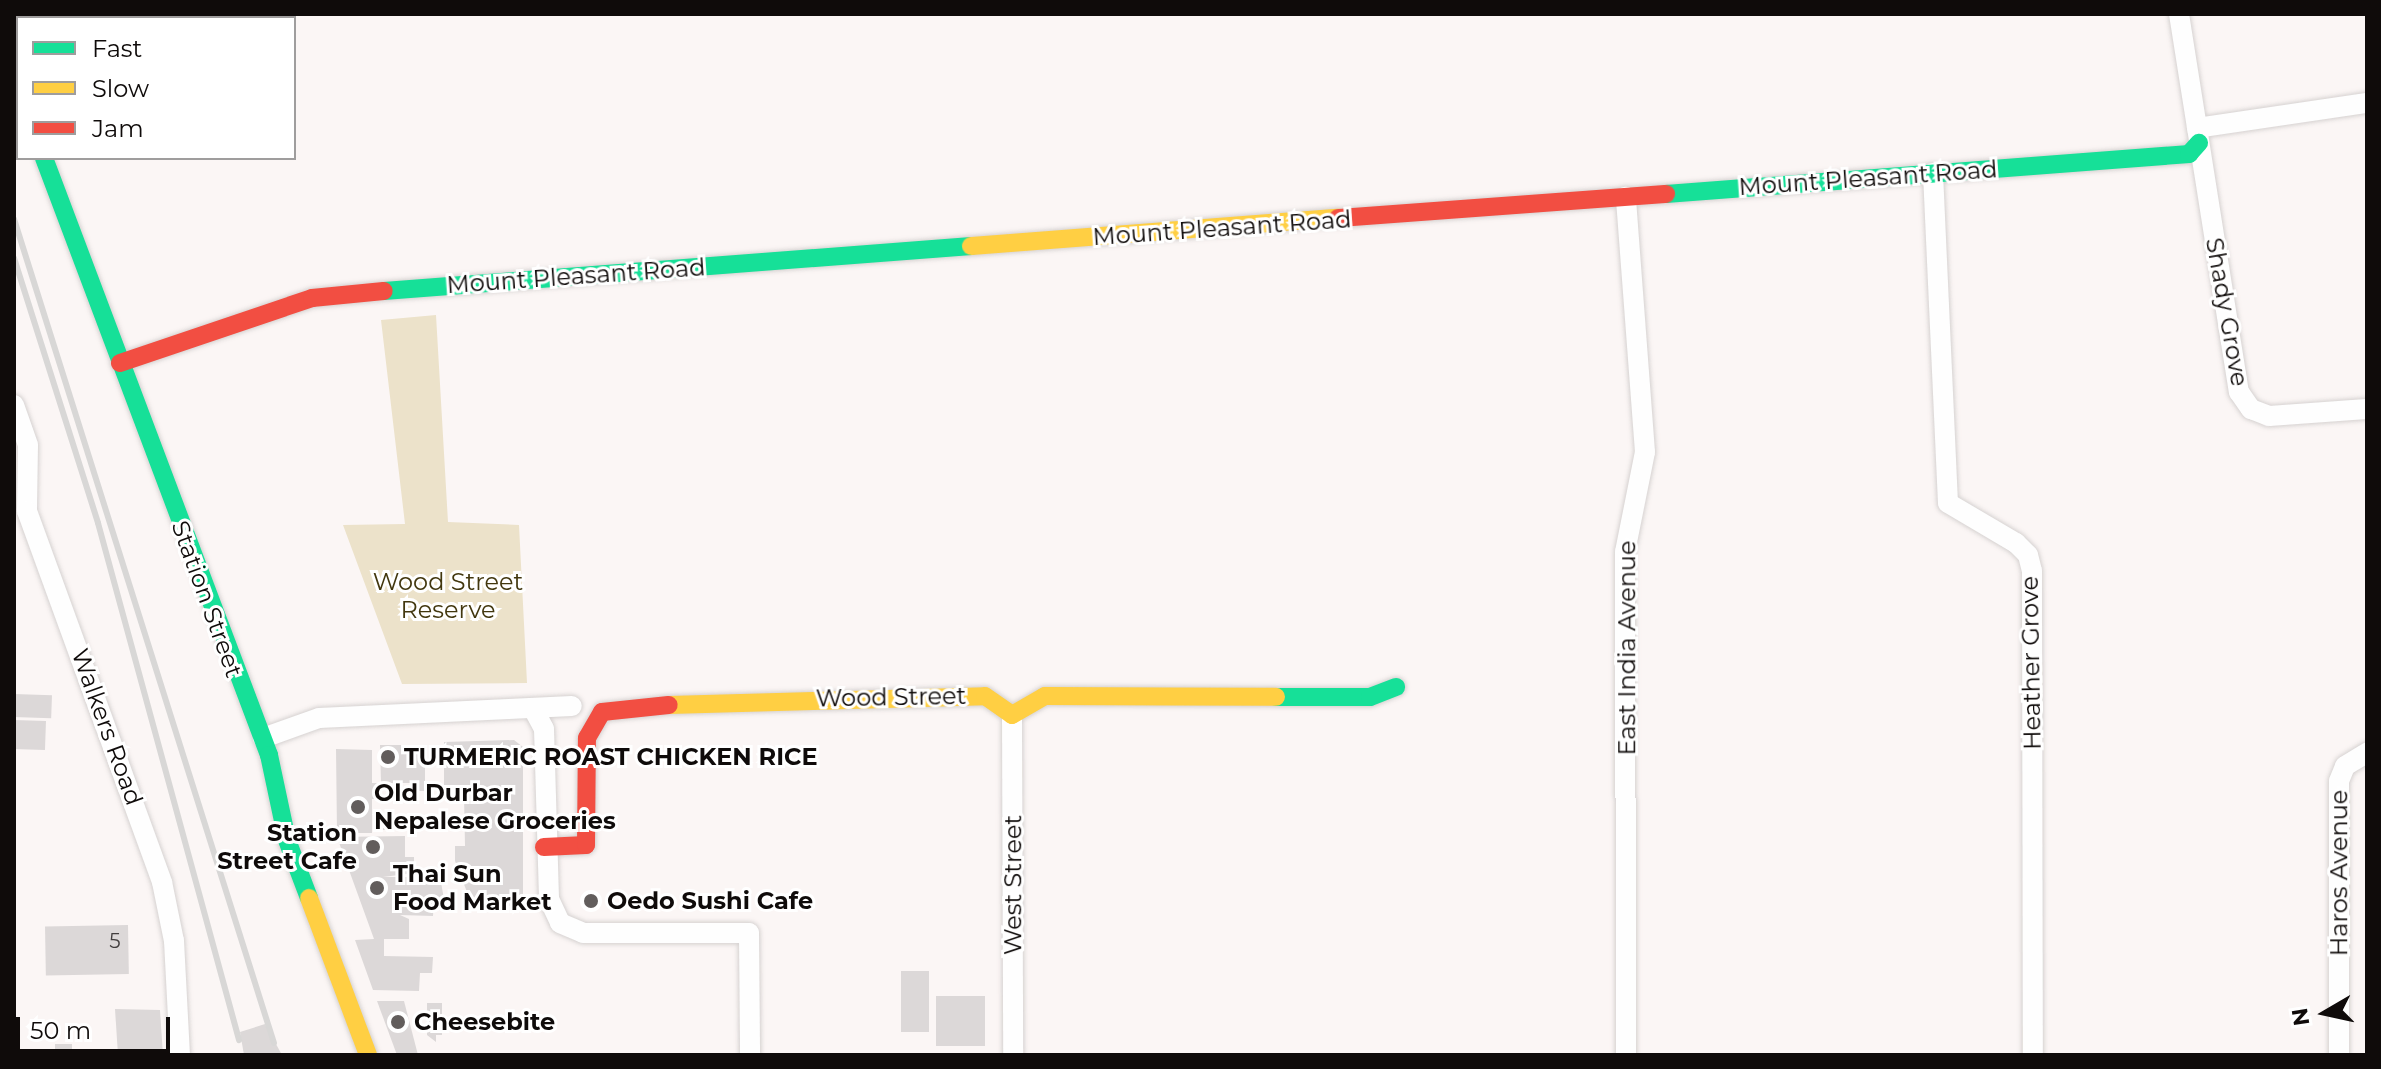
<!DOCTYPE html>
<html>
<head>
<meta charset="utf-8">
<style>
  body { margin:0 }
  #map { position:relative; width:2381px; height:1069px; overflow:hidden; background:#fbf6f5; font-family:Montserrat,sans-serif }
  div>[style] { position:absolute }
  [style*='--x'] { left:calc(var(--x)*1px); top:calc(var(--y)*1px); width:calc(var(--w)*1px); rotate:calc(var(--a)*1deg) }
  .green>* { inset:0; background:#ece2ca }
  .building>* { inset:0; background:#dcd8d8; transform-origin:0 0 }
  .roads { filter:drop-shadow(0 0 2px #d6d2d1) drop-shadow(0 0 2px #d6d2d1) }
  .street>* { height:20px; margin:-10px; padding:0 10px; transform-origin:10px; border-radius:10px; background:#fefefe }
  .fast>* { height:18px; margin:-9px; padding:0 9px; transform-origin:9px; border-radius:9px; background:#16e098 }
  .slow>* { height:18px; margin:-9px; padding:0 9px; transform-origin:9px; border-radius:9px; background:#ffcf43 }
  .jam>* { height:18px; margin:-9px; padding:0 9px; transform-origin:9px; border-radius:9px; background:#f24e42 }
  .rail>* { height:6px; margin:-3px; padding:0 3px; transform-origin:3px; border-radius:3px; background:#d8d7d6 }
  .dots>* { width:22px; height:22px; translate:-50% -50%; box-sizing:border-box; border:4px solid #fff; border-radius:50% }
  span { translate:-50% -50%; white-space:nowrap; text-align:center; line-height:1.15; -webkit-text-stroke:6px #fff; paint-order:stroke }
  .number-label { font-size:20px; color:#423e3e }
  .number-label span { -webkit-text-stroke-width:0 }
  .street-label { font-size:24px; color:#0f0b0a }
  .park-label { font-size:24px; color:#42370e }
  .poi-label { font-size:24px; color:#0f0b0a; font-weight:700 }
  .left { translate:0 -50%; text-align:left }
  .right { translate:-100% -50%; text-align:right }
  .frame { position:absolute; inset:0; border:16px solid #0f0b0a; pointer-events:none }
  .legend { position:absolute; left:16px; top:16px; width:280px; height:144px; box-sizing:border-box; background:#fff; border:2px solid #9f9d9d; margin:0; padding:10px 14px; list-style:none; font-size:24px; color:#0f0b0a }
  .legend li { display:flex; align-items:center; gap:16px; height:40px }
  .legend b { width:40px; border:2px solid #9f9d9d }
  .north { position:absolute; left:2285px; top:973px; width:80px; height:80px; -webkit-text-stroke:6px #fff; paint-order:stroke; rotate:261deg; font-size:22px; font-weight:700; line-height:32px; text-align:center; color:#0f0b0a }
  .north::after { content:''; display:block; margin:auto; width:28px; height:36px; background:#0f0b0a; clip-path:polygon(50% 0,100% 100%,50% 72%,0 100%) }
  .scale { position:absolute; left:16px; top:1017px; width:154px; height:36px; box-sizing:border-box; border:4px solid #0f0b0a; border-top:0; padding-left:10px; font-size:24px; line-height:28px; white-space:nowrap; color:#0f0b0a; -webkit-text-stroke:6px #fff; paint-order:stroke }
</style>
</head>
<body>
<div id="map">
  <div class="green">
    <i style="clip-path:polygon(436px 315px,448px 522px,519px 525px,527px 683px,402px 684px,343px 525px,405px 524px,381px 320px)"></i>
  </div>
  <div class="building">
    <i style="left:14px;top:694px;width:38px;height:23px;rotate:2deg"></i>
    <i style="left:14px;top:720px;width:32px;height:29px;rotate:2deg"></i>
    <i style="clip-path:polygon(514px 740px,523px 747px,523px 906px,472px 905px,455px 861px,455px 846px,465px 846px,464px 796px,444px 796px,444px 742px)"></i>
    <i style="clip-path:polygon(380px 745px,425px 745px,425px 791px,411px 791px,411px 783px,381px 783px)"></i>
    <i style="clip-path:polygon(336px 749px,372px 750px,372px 783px,380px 783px,380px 799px,372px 799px,372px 833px,337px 833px)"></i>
    <i style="clip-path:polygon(383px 820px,400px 820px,401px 829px,383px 830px)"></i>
    <i style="clip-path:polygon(405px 836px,405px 857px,414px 857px,414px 873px,383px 877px,440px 877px,444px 899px,434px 899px,433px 916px,400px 915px,409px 919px,409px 939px,384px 939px,384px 956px,433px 957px,432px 973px,420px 973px,419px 991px,373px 990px,355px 940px,374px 939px,337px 837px)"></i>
    <i style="left:128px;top:925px;width:49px;height:83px;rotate:89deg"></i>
    <i style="left:929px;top:971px;width:61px;height:28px;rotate:90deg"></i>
    <i style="left:936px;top:996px;width:49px;height:50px"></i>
    <i style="clip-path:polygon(377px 1001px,404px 1001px,418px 1055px,397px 1055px)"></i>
    <i style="clip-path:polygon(427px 1003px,442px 1003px,442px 1035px,436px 1035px,436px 1042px,427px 1035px)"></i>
    <i style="clip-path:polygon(115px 1009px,160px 1010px,163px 1055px,118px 1055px)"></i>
    <i style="clip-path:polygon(265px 1024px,282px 1055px,244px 1055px,240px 1032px)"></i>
    <i style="left:72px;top:1044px;width:11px;height:17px;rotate:90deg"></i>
  </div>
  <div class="roads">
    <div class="street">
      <i style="--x:2179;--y:14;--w:383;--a:81"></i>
      <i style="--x:2239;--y:392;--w:21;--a:55"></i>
      <i style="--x:2251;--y:409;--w:19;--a:21"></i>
      <i style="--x:2269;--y:416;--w:98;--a:-4.1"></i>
      <i style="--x:89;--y:18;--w:10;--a:-24"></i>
      <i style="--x:140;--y:18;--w:10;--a:-24"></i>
      <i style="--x:14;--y:59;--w:6;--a:-51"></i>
      <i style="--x:14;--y:78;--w:11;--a:68"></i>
      <i style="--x:2197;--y:128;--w:172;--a:-8.4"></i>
      <i style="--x:1933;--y:173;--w:330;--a:87.4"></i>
      <i style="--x:1948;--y:503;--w:79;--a:30.5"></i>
      <i style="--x:2016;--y:543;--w:17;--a:45"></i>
      <i style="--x:2028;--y:555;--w:16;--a:76"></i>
      <i style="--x:2032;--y:571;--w:484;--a:89.9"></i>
      <i style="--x:14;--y:405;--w:42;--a:70.7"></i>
      <i style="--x:28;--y:445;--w:66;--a:90.9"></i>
      <i style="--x:27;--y:511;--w:395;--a:70"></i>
      <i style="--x:162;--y:882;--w:60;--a:78.5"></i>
      <i style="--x:174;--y:941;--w:114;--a:87"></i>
      <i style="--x:535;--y:712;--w:19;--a:62"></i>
      <i style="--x:544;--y:729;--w:170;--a:88.3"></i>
      <i style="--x:549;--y:899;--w:26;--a:65"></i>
      <i style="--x:560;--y:923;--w:25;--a:23"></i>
      <i style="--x:583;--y:933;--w:166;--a:0"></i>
      <i style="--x:749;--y:933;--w:122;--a:89.5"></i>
      <i style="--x:1012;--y:715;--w:340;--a:89.8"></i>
      <i style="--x:263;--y:738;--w:59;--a:-19.7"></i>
      <i style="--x:319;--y:718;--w:253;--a:-2.7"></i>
      <i style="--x:1626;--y:1055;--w:503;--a:-90.11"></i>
      <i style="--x:1625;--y:552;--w:102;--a:-78.7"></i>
      <i style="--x:1645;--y:452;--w:256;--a:-94.3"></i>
      <i style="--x:2339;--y:1055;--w:274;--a:-90"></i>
      <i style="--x:2339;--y:781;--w:16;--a:-68"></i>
      <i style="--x:2345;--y:766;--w:26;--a:-31"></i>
    </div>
    <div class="fast">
      <i style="--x:44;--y:158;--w:638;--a:69.35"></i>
      <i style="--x:269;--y:755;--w:87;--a:78"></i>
      <i style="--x:287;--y:840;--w:62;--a:69.2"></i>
      <i style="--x:1666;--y:194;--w:525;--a:-4.37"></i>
      <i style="--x:2189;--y:154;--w:15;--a:-48"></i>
      <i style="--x:384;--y:291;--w:589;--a:-4.38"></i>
      <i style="--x:1276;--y:697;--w:94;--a:0"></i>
      <i style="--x:1370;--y:697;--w:28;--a:-21"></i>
    </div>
    <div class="slow">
      <i style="--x:971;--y:246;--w:368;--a:-4.4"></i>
      <i style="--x:669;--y:705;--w:316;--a:-1.6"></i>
      <i style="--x:985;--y:696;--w:33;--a:35"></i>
      <i style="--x:1012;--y:715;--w:38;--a:-30"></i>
      <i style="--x:1045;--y:696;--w:231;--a:0.2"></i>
      <i style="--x:309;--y:898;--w:168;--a:69.4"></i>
    </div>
    <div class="jam">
      <i style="--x:1338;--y:218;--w:329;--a:-4.2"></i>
      <i style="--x:120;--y:363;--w:203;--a:-18.7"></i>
      <i style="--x:312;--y:298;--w:72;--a:-5.6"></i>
      <i style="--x:544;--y:847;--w:42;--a:-2.7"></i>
      <i style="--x:586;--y:845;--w:107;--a:-89.5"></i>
      <i style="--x:587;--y:738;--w:30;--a:-60"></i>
      <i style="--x:602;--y:712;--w:67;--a:-6"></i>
    </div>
  </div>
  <div class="rail">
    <i style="--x:14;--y:219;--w:864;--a:72.49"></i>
    <i style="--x:14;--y:258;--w:278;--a:72.4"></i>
    <i style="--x:98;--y:523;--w:536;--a:74.74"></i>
  </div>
  <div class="dots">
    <i style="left:388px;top:757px;background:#625d5c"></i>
    <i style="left:358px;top:807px;background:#625d5c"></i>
    <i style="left:373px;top:847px;background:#625d5c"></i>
    <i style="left:377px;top:888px;background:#625d5c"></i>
    <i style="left:591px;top:901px;background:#625d5c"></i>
    <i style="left:398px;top:1022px;background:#625d5c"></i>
  </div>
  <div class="number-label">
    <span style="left:115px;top:941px">5</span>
  </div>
  <div class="street-label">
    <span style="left:1868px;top:178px;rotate:-4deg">Mount Pleasant Road</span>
    <span style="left:1222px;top:228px;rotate:-4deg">Mount Pleasant Road</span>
    <span style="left:576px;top:276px;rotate:-4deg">Mount Pleasant Road</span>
    <span style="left:2227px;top:312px;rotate:80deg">Shady Grove</span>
    <span style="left:207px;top:599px;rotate:70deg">Station Street</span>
    <span style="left:1627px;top:648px;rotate:-90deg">East India Avenue</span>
    <span style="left:2031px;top:663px;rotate:-91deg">Heather Grove</span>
    <span style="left:891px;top:697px;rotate:-1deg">Wood Street</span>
    <span style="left:107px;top:727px;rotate:70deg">Walkers Road</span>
    <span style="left:2339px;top:873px;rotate:-90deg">Haros Avenue</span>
    <span style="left:1013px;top:885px;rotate:-90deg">West Street</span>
  </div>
  <div class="park-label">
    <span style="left:448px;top:596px">Wood Street<br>Reserve</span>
  </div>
  <div class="poi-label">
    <span class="left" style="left:404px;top:757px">TURMERIC ROAST CHICKEN RICE</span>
    <span class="left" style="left:374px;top:807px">Old Durbar<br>Nepalese Groceries</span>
    <span class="right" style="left:357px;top:847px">Station<br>Street Cafe</span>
    <span class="left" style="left:393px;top:888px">Thai Sun<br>Food Market</span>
    <span class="left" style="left:607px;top:901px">Oedo Sushi Cafe</span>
    <span class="left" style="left:414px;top:1022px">Cheesebite</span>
  </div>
  <div class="frame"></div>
  <ul class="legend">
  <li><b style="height:10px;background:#16e098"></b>Fast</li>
  <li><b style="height:10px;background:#ffcf43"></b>Slow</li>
  <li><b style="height:10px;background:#f24e42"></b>Jam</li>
  </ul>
  <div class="north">N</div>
  <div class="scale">50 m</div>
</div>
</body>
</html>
